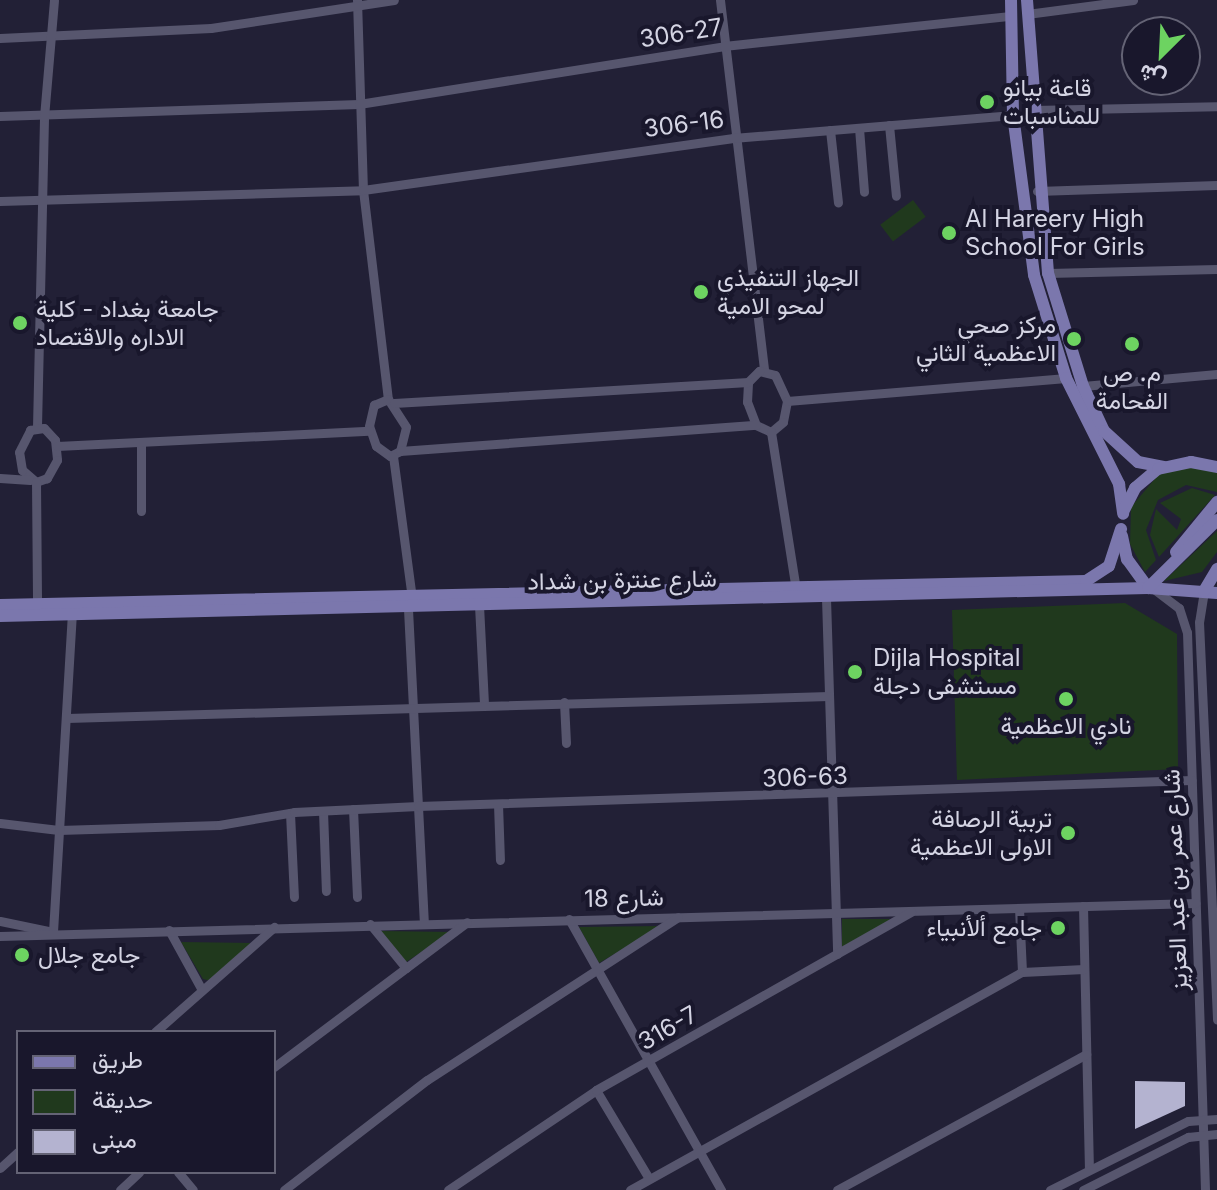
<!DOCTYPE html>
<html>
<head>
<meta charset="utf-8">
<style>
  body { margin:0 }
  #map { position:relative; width:1217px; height:1190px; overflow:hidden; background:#222036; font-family:Inter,Vazirmatn,sans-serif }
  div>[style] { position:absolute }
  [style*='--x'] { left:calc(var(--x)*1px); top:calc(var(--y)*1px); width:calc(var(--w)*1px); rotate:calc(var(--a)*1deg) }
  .green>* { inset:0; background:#20391d; transform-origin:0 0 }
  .building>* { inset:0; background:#b4b3d0 }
  .minor>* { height:9px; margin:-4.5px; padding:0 4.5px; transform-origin:4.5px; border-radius:4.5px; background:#57566e }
  .major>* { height:12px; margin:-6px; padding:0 6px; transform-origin:6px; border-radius:6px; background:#7b77ad }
  .dots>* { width:22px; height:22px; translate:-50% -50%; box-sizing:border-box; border:4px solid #19172c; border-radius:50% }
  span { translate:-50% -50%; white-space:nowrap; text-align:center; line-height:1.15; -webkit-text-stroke:8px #19172c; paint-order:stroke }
  .street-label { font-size:24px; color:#d4d4e3 }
  .poi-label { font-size:24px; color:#d4d4e3 }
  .left { translate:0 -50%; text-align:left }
  .right { translate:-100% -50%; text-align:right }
  .legend { position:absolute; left:16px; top:1030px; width:260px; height:144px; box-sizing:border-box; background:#19172c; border:2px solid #646375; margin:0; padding:10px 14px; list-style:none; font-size:24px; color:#d4d4e3 }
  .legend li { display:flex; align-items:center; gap:16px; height:40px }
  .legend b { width:40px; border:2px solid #646375 }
  .north { position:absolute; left:1121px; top:16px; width:80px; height:80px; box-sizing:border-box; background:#19172c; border:2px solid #646375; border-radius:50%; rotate:204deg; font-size:22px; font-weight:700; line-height:32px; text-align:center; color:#d4d4e3 }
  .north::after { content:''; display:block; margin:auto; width:28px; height:36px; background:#6dd361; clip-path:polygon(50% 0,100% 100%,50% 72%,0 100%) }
</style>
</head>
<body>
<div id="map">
  <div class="green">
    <i style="left:913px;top:200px;width:21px;height:41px;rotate:53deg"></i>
    <i style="clip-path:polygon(1197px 466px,1217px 472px,1217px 492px,1186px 485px,1158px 500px,1146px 530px,1156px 560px,1145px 572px,1130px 544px,1131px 507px,1159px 474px)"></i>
    <i style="clip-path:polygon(1192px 488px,1215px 495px,1159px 557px,1150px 535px,1156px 509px,1177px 530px,1181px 519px,1160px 503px)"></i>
    <i style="clip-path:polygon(1217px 531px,1217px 552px,1202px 572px,1164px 581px)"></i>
    <i style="clip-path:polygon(1125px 603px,1177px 634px,1178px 769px,957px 780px,952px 610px)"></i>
    <i style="clip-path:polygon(842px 919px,898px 919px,842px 947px)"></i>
    <i style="clip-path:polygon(662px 926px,599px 963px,579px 927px)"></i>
    <i style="clip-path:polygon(380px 931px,452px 932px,406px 962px)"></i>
    <i style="clip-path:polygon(181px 942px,253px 943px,211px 981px,203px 979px)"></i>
  </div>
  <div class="building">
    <i style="clip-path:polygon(1135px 1081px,1185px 1082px,1185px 1106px,1135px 1129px)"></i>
  </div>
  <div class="minor">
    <i style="--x:357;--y:0;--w:190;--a:88.2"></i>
    <i style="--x:363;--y:190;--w:210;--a:83.2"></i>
    <i style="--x:720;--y:0;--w:373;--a:83.2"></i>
    <i style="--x:1027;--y:14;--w:107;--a:-7.5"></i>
    <i style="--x:0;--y:38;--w:211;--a:-2.7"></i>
    <i style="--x:211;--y:28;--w:185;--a:-8.7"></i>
    <i style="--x:1033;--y:110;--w:184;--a:-1.2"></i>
    <i style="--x:0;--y:116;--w:359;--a:-1.9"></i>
    <i style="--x:359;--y:104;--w:370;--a:-9"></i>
    <i style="--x:724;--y:46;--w:288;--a:-6"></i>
    <i style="--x:889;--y:125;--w:71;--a:84.4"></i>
    <i style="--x:859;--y:128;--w:64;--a:85.5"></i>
    <i style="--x:830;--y:130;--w:73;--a:83.7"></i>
    <i style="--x:1037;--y:191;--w:180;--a:-1.9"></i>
    <i style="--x:0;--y:201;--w:363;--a:-1.7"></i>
    <i style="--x:363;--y:190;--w:374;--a:-8"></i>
    <i style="--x:733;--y:138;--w:281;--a:-4.7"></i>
    <i style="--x:1048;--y:273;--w:169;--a:-1.4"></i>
    <i style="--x:759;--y:371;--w:16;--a:14"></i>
    <i style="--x:775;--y:375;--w:29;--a:65"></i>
    <i style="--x:787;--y:401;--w:21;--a:101"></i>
    <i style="--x:783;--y:422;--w:16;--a:140"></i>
    <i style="--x:771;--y:432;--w:17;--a:-155"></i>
    <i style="--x:756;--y:425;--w:25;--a:-111"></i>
    <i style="--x:747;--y:402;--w:20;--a:-87"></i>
    <i style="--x:748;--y:382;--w:16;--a:-45"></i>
    <i style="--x:1083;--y:386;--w:135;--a:-5.1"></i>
    <i style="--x:388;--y:399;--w:33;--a:57"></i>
    <i style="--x:406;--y:427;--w:25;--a:104"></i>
    <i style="--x:400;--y:451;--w:11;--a:153"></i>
    <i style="--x:390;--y:456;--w:17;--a:-144"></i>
    <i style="--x:376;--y:446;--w:21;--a:-109"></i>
    <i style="--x:369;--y:426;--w:22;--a:-77"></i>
    <i style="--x:374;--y:405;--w:15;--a:-23"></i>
    <i style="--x:787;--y:401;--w:280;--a:-4.7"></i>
    <i style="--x:394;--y:403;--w:355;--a:-3.4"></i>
    <i style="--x:37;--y:427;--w:310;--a:-88.7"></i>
    <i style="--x:44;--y:117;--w:117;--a:-85.1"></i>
    <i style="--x:44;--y:428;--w:16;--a:47"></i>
    <i style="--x:55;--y:440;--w:20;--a:84"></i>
    <i style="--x:57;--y:460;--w:21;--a:119"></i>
    <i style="--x:47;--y:478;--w:12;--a:160"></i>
    <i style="--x:36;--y:482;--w:18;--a:-139"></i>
    <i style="--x:22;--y:470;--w:18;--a:-99"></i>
    <i style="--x:19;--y:452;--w:25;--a:-63"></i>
    <i style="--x:30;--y:430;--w:14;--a:-8"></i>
    <i style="--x:771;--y:432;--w:159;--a:81"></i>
    <i style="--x:141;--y:442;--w:69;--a:90"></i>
    <i style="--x:57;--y:446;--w:312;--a:-2.8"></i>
    <i style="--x:400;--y:451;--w:357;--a:-4.2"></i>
    <i style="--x:393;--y:456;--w:143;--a:82.4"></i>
    <i style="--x:0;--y:478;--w:30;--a:4"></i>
    <i style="--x:36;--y:482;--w:124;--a:89.5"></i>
    <i style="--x:1155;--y:590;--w:30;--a:37"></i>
    <i style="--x:1179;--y:608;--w:25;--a:72"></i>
    <i style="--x:1187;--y:632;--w:558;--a:88.15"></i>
    <i style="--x:1204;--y:591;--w:31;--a:99"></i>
    <i style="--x:1199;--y:622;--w:398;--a:87.4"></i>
    <i style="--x:826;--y:598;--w:356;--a:88.2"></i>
    <i style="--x:479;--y:605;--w:98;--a:87.1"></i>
    <i style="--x:408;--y:609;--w:314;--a:87.1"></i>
    <i style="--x:564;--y:702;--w:41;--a:87.2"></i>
    <i style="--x:67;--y:718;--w:762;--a:-1.65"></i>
    <i style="--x:498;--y:804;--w:56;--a:88"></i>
    <i style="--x:353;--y:809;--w:88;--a:87.4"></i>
    <i style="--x:323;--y:811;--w:80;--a:87.9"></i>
    <i style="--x:290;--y:813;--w:84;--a:87.3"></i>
    <i style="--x:0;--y:823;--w:59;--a:6.8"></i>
    <i style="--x:59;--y:830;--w:160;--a:-1.8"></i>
    <i style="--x:219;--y:825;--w:76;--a:-9.8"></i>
    <i style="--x:294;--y:812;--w:124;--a:-2.8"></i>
    <i style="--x:418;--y:806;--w:774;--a:-1.92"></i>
    <i style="--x:1083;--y:906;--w:263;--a:88.7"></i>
    <i style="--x:1019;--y:908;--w:64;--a:87.3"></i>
    <i style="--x:569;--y:919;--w:311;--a:60.7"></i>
    <i style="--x:0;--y:921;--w:54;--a:11.7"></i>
    <i style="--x:370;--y:924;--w:57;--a:50.7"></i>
    <i style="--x:169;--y:930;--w:68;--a:61.2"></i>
    <i style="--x:53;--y:932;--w:318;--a:-86.6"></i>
    <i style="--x:0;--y:936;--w:1196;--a:-1.58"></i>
    <i style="--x:155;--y:1032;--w:159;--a:-41.4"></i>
    <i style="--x:274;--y:1067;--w:241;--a:-36.9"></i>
    <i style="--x:596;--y:1090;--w:101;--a:59.1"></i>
    <i style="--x:0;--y:1168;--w:24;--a:-42"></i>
    <i style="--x:178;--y:1172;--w:23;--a:50"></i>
    <i style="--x:120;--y:1190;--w:26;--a:-43"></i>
    <i style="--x:284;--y:1190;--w:180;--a:-37.6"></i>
    <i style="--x:427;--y:1080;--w:299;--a:-33"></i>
    <i style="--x:448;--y:1190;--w:179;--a:-34"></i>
    <i style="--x:596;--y:1090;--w:362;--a:-29.5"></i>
    <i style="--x:630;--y:1190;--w:449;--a:-29.1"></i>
    <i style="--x:1022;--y:972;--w:62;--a:-2.8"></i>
    <i style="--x:837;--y:1190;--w:284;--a:-28.6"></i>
    <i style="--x:1050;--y:1190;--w:154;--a:-26.6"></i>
    <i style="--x:1188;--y:1121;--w:29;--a:-4"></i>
    <i style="--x:1083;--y:1190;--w:118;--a:-26.8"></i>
    <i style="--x:1188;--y:1137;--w:29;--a:-6"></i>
  </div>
  <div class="major">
    <i style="--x:1011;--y:0;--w:115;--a:89"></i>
    <i style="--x:1013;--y:115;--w:161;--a:82.5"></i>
    <i style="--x:1034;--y:275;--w:108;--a:72.7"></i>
    <i style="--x:1066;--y:378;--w:119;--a:63.4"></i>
    <i style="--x:1119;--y:484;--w:30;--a:82"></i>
    <i style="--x:1027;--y:0;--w:274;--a:85.6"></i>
    <i style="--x:1048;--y:273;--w:118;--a:72.8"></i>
    <i style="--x:1083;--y:386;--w:50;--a:65"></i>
    <i style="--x:1104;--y:431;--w:46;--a:42.4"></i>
    <i style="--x:1138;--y:462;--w:26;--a:11"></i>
    <i style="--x:1124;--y:510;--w:25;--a:-63"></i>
    <i style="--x:1135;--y:488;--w:30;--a:-40"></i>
    <i style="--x:1158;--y:469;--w:34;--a:-12"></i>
    <i style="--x:1191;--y:462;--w:26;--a:11"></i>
    <i style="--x:1122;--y:536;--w:24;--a:78"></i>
    <i style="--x:1127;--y:559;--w:36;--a:54"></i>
    <i style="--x:1148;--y:588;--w:69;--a:4.1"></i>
    <i style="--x:1176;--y:552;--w:65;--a:-50.6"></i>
    <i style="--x:1204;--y:591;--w:26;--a:-59"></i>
    <i style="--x:0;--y:605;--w:1086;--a:-1.27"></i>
    <i style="--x:1086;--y:581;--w:27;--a:-33"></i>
    <i style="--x:1109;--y:566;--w:39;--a:-72"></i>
    <i style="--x:0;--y:616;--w:1148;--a:-1.4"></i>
    <i style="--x:1148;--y:588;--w:97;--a:-44.6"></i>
  </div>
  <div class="dots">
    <i style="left:987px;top:102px;background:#6dd361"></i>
    <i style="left:949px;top:233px;background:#6dd361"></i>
    <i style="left:701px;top:292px;background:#6dd361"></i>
    <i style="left:20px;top:323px;background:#6dd361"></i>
    <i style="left:1074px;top:339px;background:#6dd361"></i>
    <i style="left:1132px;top:344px;background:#6dd361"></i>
    <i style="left:855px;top:672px;background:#6dd361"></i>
    <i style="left:1066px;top:699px;background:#6dd361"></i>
    <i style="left:1068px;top:833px;background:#6dd361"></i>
    <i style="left:1058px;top:928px;background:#6dd361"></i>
    <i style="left:22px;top:955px;background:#6dd361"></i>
  </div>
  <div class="street-label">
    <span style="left:681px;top:33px;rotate:-9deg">306-27</span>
    <span style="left:684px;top:124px;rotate:-7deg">306-16</span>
    <span style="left:622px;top:580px;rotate:-1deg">شارع عنترة بن شداد</span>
    <span style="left:805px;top:777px;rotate:-2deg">306-63</span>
    <span style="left:1175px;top:880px;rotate:-92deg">شارع عمر بن عبد العزيز</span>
    <span style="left:624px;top:898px;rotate:-1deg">شارع 18</span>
    <span style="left:668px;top:1028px;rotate:-30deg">316-7</span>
  </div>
  <div class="poi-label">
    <span class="left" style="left:1003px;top:102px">قاعة بيانو<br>للمناسبات</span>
    <span class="left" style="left:965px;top:233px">Al Hareery High<br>School For Girls</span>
    <span class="left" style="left:717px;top:292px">الجهاز التنفيذي<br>لمحو الامية</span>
    <span class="left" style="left:36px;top:323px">جامعة بغداد - كلية<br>الاداره والاقتصاد</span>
    <span class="right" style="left:1056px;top:339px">مركز صحي<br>الاعظمية الثاني</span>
    <span style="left:1132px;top:387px">م. ص<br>الفحامة</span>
    <span class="left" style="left:873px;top:672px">Dijla Hospital<br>مستشفى دجلة</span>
    <span style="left:1066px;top:726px">نادي الاعظمية</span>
    <span class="right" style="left:1052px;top:833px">تربية الرصافة<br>الاولى الاعظمية</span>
    <span class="right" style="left:1042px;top:928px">جامع ألأنبياء</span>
    <span class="left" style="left:38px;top:955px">جامع جلال</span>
  </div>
  <ul class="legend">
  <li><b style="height:10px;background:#7b77ad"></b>طريق</li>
  <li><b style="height:22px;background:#20391d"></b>حديقة</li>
  <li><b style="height:22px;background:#b4b3d0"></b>مبنى</li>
  </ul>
  <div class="north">ش</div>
</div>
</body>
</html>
